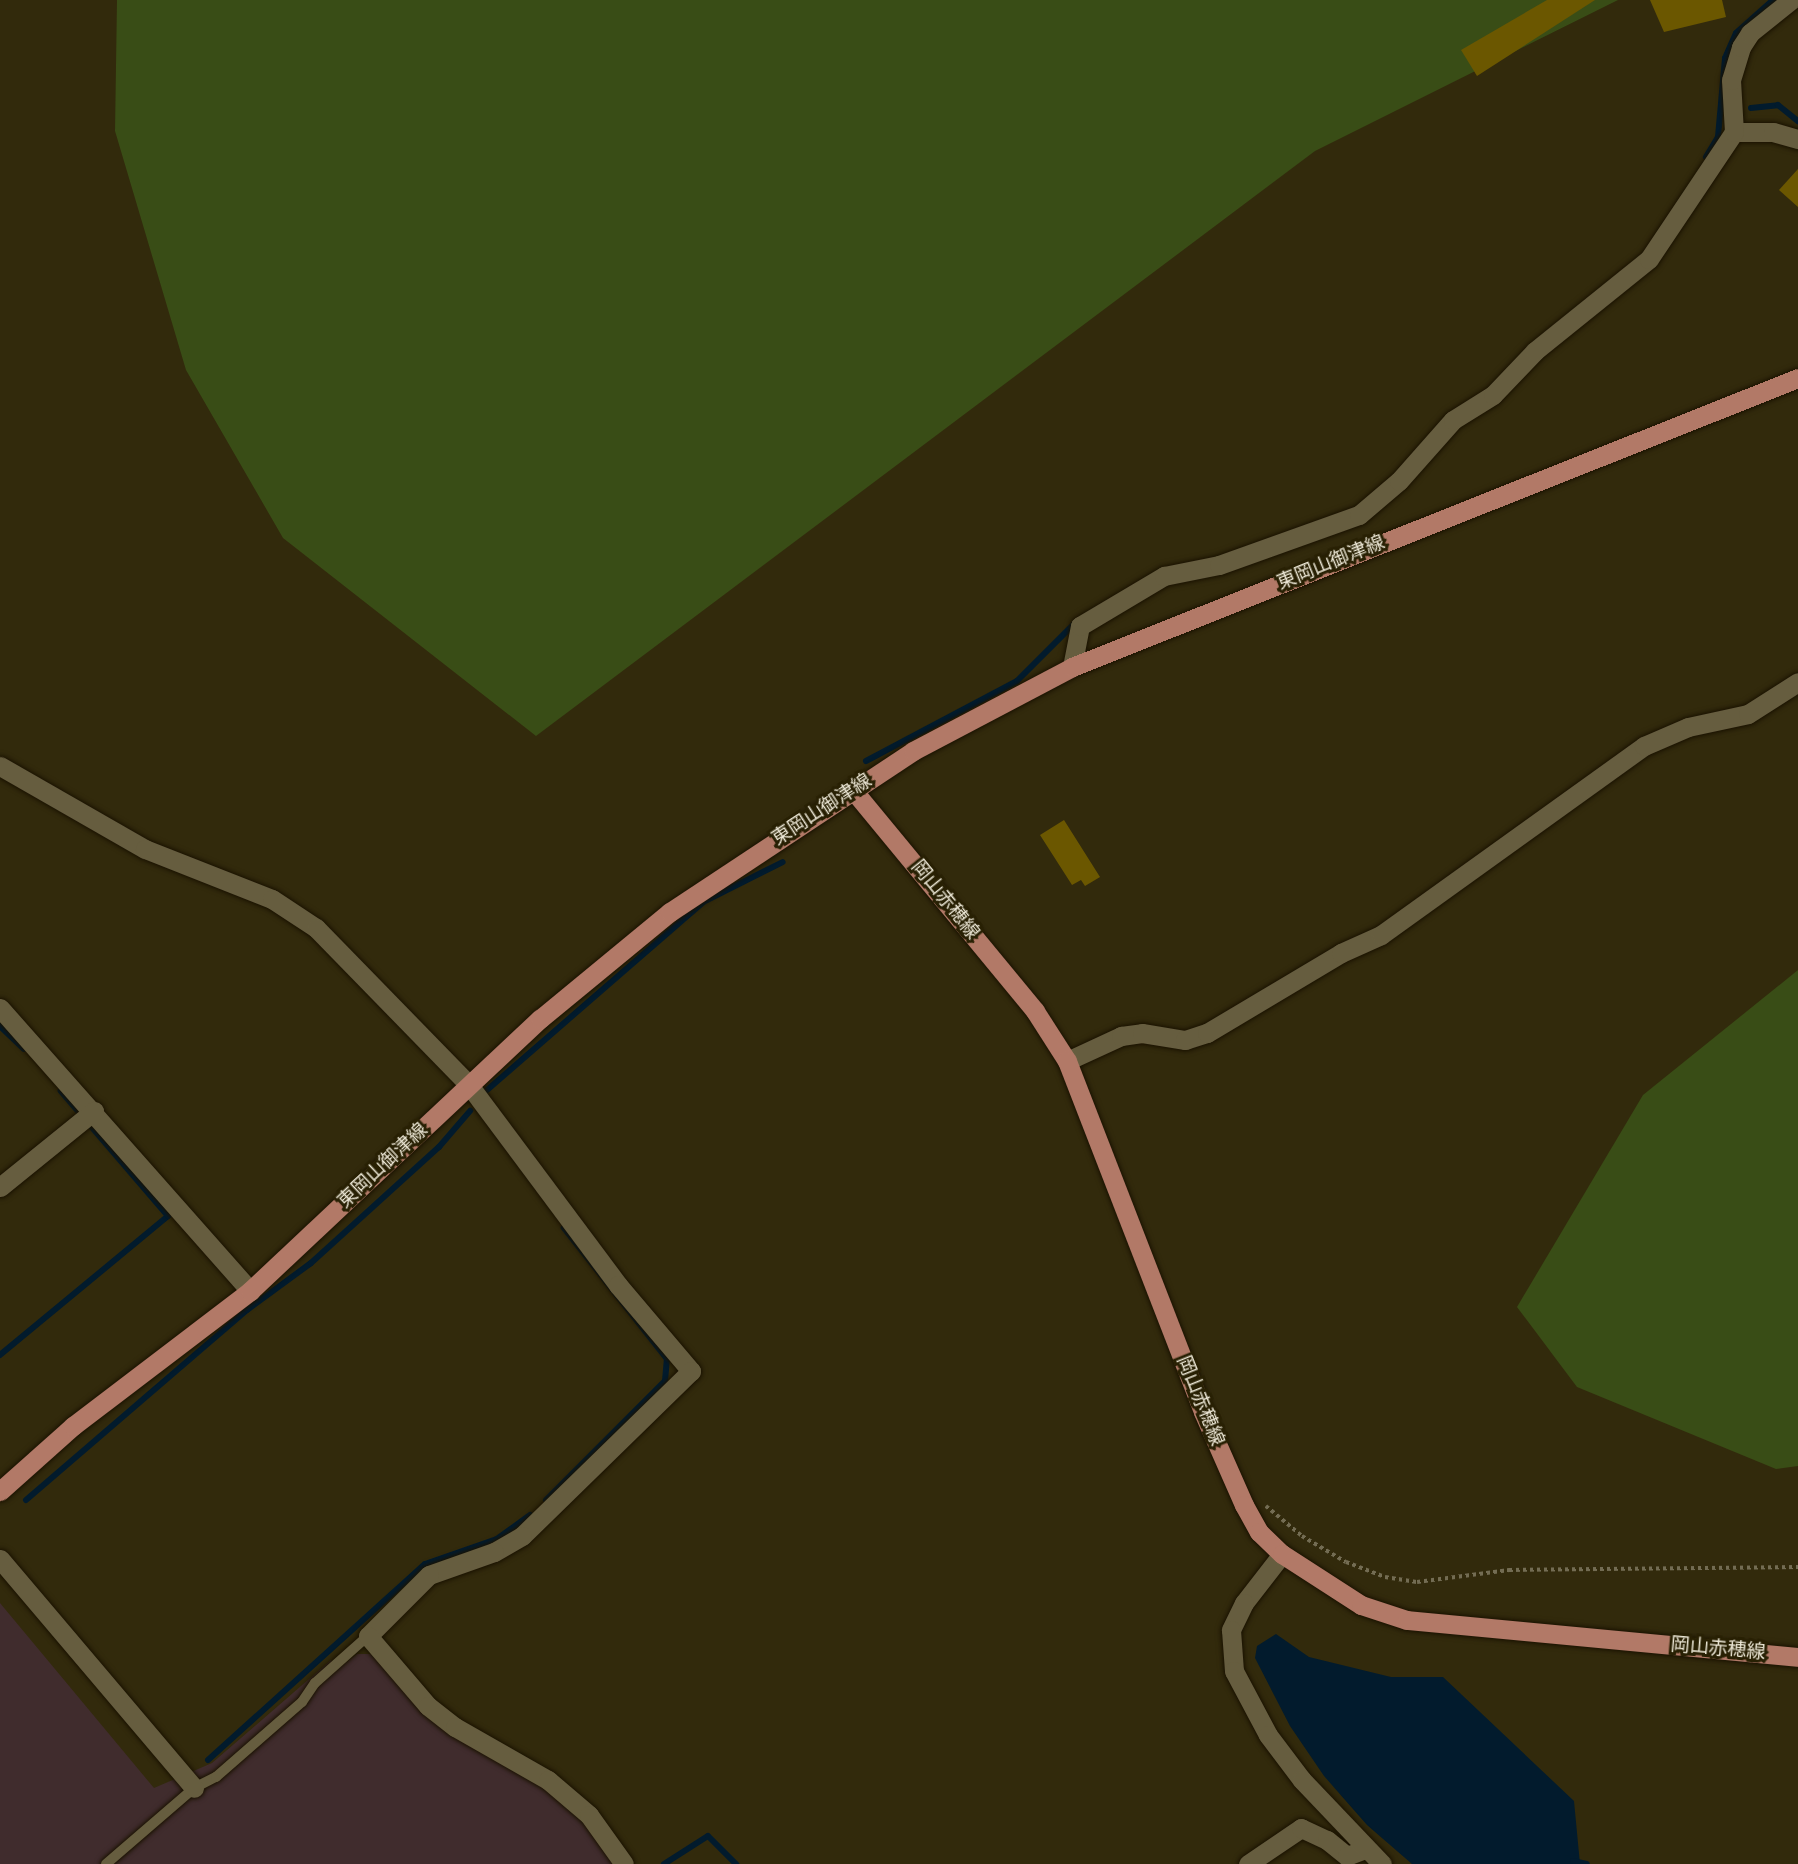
<!DOCTYPE html>
<html>
<head>
<meta charset="utf-8">
<style>
  body { margin:0 }
  #map { position:relative; width:1798px; height:1864px; overflow:hidden; background:#322a0c; font-family:"Alegreya Sans","Noto Sans JP",sans-serif }
  div>[style] { position:absolute }
  [style*='--x'] { left:calc(var(--x)*1px); top:calc(var(--y)*1px); width:calc(var(--w)*1px); rotate:calc(var(--a)*1deg) }
  .education>* { inset:0; background:#402c2d }
  .green>* { inset:0; background:#394d16 }
  .water>* { inset:0; background:#021b2d }
  .stream>* { height:6px; margin:-3px; padding:0 3px; transform-origin:3px; border-radius:3px; background:#021b2d }
  .building>* { inset:0; background:#6b5700 }
  .path>* { height:3.5px; margin-top:-1.75px; transform-origin:0; background:repeating-linear-gradient(90deg,#736c53 0 3.5px,transparent 0 7px) }
  .roads { filter:drop-shadow(0 0 2px #1a1200) drop-shadow(0 0 2px #1a1200) }
  .service>* { height:10px; margin:-5px; padding:0 5px; transform-origin:5px; border-radius:5px; background:#665d3f }
  .minor>* { height:19px; margin:-9.5px; padding:0 9.5px; transform-origin:9.5px; border-radius:9.5px; background:#665d3f }
  .tertiary>* { height:19px; margin:-9.5px; padding:0 9.5px; transform-origin:9.5px; border-radius:9.5px; background:#665d3f }
  .primary>* { height:19px; margin:-9.5px; padding:0 9.5px; transform-origin:9.5px; border-radius:9.5px; background:#b27967 }
  span { translate:-50% -50%; white-space:nowrap; text-align:center; line-height:1.15; -webkit-text-stroke:6px #282003; paint-order:stroke }
  .street-label { font-size:19px; color:#ece7d6 }
</style>
</head>
<body>
<div id="map">
  <div class="education">
    <i style="clip-path:polygon(0 1603px,154px 1788px,212px 1763px,331px 1660px,339px 1668px,357px 1654px,373px 1654px,410px 1699px,544px 1787px,584px 1821px,613px 1864px,0 1864px)"></i>
  </div>
  <div class="green">
    <i style="clip-path:polygon(117px 0,1618px 0,1315px 151px,536px 736px,283px 538px,186px 370px,115px 131px)"></i>
    <i style="clip-path:polygon(1798px 970px,1798px 1466px,1776px 1469px,1577px 1387px,1517px 1307px,1643px 1095px)"></i>
  </div>
  <div class="water">
    <i style="clip-path:polygon(1276px 1634px,1309px 1657px,1391px 1677px,1443px 1677px,1574px 1801px,1580px 1864px,1412px 1864px,1367px 1825px,1324px 1776px,1290px 1726px,1255px 1658px,1257px 1646px)"></i>
  </div>
  <div class="stream">
    <i style="--x:1751;--y:108;--w:27;--a:-6"></i>
    <i style="--x:1778;--y:105;--w:26;--a:39"></i>
    <i style="--x:1706;--y:157;--w:23;--a:-59"></i>
    <i style="--x:1718;--y:137;--w:79;--a:-84.9"></i>
    <i style="--x:1725;--y:58;--w:27;--a:-66"></i>
    <i style="--x:1736;--y:33;--w:50;--a:-41.7"></i>
    <i style="--x:866;--y:761;--w:171;--a:-27.9"></i>
    <i style="--x:1017;--y:681;--w:85;--a:-45"></i>
    <i style="--x:0;--y:1026;--w:33;--a:44"></i>
    <i style="--x:487;--y:1090;--w:286;--a:-41"></i>
    <i style="--x:703;--y:902;--w:89;--a:-26.6"></i>
    <i style="--x:0;--y:1355;--w:218;--a:-39.6"></i>
    <i style="--x:168;--y:1216;--w:165;--a:-130.6"></i>
    <i style="--x:26;--y:1500;--w:291;--a:-40.7"></i>
    <i style="--x:247;--y:1310;--w:79;--a:-36.3"></i>
    <i style="--x:311;--y:1263;--w:173;--a:-42.2"></i>
    <i style="--x:439;--y:1147;--w:48;--a:-49.3"></i>
    <i style="--x:546;--y:1500;--w:168;--a:-45"></i>
    <i style="--x:665;--y:1381;--w:22;--a:-85"></i>
    <i style="--x:667;--y:1359;--w:167;--a:-128.2"></i>
    <i style="--x:208;--y:1760;--w:292;--a:-42.1"></i>
    <i style="--x:425;--y:1564;--w:76;--a:-19.1"></i>
    <i style="--x:497;--y:1539;--w:41;--a:-36"></i>
    <i style="--x:1573;--y:1861;--w:14;--a:12"></i>
    <i style="--x:664;--y:1864;--w:52;--a:-32.5"></i>
    <i style="--x:708;--y:1836;--w:40;--a:45"></i>
  </div>
  <div class="building">
    <i style="clip-path:polygon(1547px 0,1595px 0,1477px 76px,1461px 50px)"></i>
    <i style="clip-path:polygon(1650px 0,1722px 0,1726px 17px,1664px 32px)"></i>
    <i style="clip-path:polygon(1798px 169px,1798px 207px,1779px 190px)"></i>
    <i style="clip-path:polygon(1064px 820px,1100px 877px,1085px 886px,1081px 880px,1072px 885px,1040px 835px)"></i>
  </div>
  <div class="path">
    <i style="--x:1266;--y:1506;--w:47;--a:39.8"></i>
    <i style="--x:1302;--y:1536;--w:51;--a:30.6"></i>
    <i style="--x:1346;--y:1562;--w:42;--a:21"></i>
    <i style="--x:1385;--y:1577;--w:32;--a:9"></i>
    <i style="--x:1417;--y:1582;--w:93;--a:-7.4"></i>
    <i style="--x:1509;--y:1570;--w:289;--a:-0.6"></i>
  </div>
  <div class="roads">
    <div class="service">
      <i style="--x:106;--y:1864;--w:116;--a:-40.8"></i>
      <i style="--x:194;--y:1788;--w:25;--a:-27"></i>
      <i style="--x:216;--y:1777;--w:114;--a:-41.1"></i>
      <i style="--x:302;--y:1702;--w:23;--a:-56"></i>
      <i style="--x:315;--y:1683;--w:71;--a:-41.6"></i>
    </div>
    <div class="minor">
      <i style="--x:1734;--y:132;--w:39;--a:0"></i>
      <i style="--x:1773;--y:132;--w:26;--a:16"></i>
      <i style="--x:1072;--y:667;--w:42;--a:-79"></i>
      <i style="--x:1080;--y:626;--w:98;--a:-30.8"></i>
      <i style="--x:1164;--y:576;--w:56;--a:-11.3"></i>
      <i style="--x:1219;--y:565;--w:149;--a:-19.7"></i>
      <i style="--x:1359;--y:515;--w:52;--a:-40.4"></i>
      <i style="--x:1399;--y:481;--w:81;--a:-48.5"></i>
      <i style="--x:1453;--y:420;--w:47;--a:-32"></i>
      <i style="--x:1493;--y:395;--w:61;--a:-46.3"></i>
      <i style="--x:1535;--y:351;--w:146;--a:-38.9"></i>
      <i style="--x:1649;--y:259;--w:153;--a:-56.2"></i>
      <i style="--x:1734;--y:132;--w:52;--a:-93.3"></i>
      <i style="--x:1731;--y:80;--w:34;--a:-73"></i>
      <i style="--x:1741;--y:47;--w:17;--a:-57"></i>
      <i style="--x:1750;--y:33;--w:53;--a:-38.8"></i>
      <i style="--x:0;--y:766;--w:167;--a:29.8"></i>
      <i style="--x:145;--y:849;--w:136;--a:21.5"></i>
      <i style="--x:272;--y:899;--w:53;--a:33.4"></i>
      <i style="--x:316;--y:928;--w:219;--a:45.7"></i>
      <i style="--x:469;--y:1085;--w:249;--a:53.3"></i>
      <i style="--x:618;--y:1285;--w:113;--a:49.7"></i>
      <i style="--x:691;--y:1371;--w:236;--a:135.7"></i>
      <i style="--x:522;--y:1536;--w:32;--a:150"></i>
      <i style="--x:494;--y:1552;--w:69;--a:160.5"></i>
      <i style="--x:429;--y:1575;--w:86;--a:135"></i>
      <i style="--x:368;--y:1636;--w:92;--a:49.4"></i>
      <i style="--x:428;--y:1706;--w:34;--a:38"></i>
      <i style="--x:455;--y:1727;--w:107;--a:29.7"></i>
      <i style="--x:548;--y:1780;--w:54;--a:40.5"></i>
      <i style="--x:589;--y:1815;--w:60;--a:54.5"></i>
      <i style="--x:0;--y:1008;--w:378;--a:48.5"></i>
      <i style="--x:1067;--y:1061;--w:60;--a:-24.8"></i>
      <i style="--x:1121;--y:1036;--w:21;--a:-8"></i>
      <i style="--x:1142;--y:1033;--w:44;--a:9.2"></i>
      <i style="--x:1185;--y:1040;--w:23;--a:-18"></i>
      <i style="--x:1207;--y:1033;--w:156;--a:-30.8"></i>
      <i style="--x:1341;--y:953;--w:44;--a:-24.2"></i>
      <i style="--x:1381;--y:935;--w:324;--a:-35.7"></i>
      <i style="--x:1644;--y:746;--w:48;--a:-23.4"></i>
      <i style="--x:1688;--y:727;--w:61;--a:-12.2"></i>
      <i style="--x:1748;--y:714;--w:59;--a:-32.6"></i>
      <i style="--x:0;--y:1187;--w:121;--a:-39"></i>
      <i style="--x:1248;--y:1864;--w:64;--a:-34.2"></i>
      <i style="--x:1301;--y:1828;--w:29;--a:25"></i>
      <i style="--x:1327;--y:1840;--w:26;--a:39"></i>
      <i style="--x:1347;--y:1856;--w:19;--a:-21"></i>
    </div>
    <div class="tertiary">
      <i style="--x:1282;--y:1554;--w:62;--a:127.8"></i>
      <i style="--x:1244;--y:1603;--w:30;--a:116"></i>
      <i style="--x:1231;--y:1630;--w:41;--a:85.8"></i>
      <i style="--x:1234;--y:1671;--w:72;--a:62"></i>
      <i style="--x:1268;--y:1735;--w:56;--a:52.9"></i>
      <i style="--x:1302;--y:1780;--w:116;--a:46.4"></i>
      <i style="--x:0;--y:1559;--w:300;--a:49.7"></i>
    </div>
    <div class="primary">
      <i style="--x:853;--y:790;--w:286;--a:50.5"></i>
      <i style="--x:1035;--y:1011;--w:59;--a:57.4"></i>
      <i style="--x:1067;--y:1061;--w:376;--a:68.8"></i>
      <i style="--x:1203;--y:1412;--w:102;--a:66.2"></i>
      <i style="--x:1244;--y:1505;--w:31;--a:61"></i>
      <i style="--x:1259;--y:1532;--w:32;--a:44"></i>
      <i style="--x:1282;--y:1554;--w:94;--a:32.8"></i>
      <i style="--x:1361;--y:1605;--w:48;--a:18.1"></i>
      <i style="--x:1407;--y:1620;--w:393;--a:5.4"></i>
      <i style="--x:0;--y:1491;--w:98;--a:-41.7"></i>
      <i style="--x:73;--y:1426;--w:223;--a:-37.3"></i>
      <i style="--x:250;--y:1291;--w:398;--a:-43.2"></i>
      <i style="--x:540;--y:1019;--w:168;--a:-39.5"></i>
      <i style="--x:670;--y:912;--w:291;--a:-33.5"></i>
      <i style="--x:913;--y:751;--w:180;--a:-27.8"></i>
      <i style="--x:1072;--y:667;--w:781;--a:-21.71"></i>
    </div>
  </div>
  <div class="street-label">
    <span style="left:1331px;top:563px;rotate:-22deg">東岡山御津線</span>
    <span style="left:822px;top:810px;rotate:-33deg">東岡山御津線</span>
    <span style="left:945px;top:900px;rotate:51deg">岡山赤穂線</span>
    <span style="left:383px;top:1166px;rotate:-43deg">東岡山御津線</span>
    <span style="left:1200px;top:1401px;rotate:68deg">岡山赤穂線</span>
    <span style="left:1718px;top:1649px;rotate:5deg">岡山赤穂線</span>
  </div>
</div>
</body>
</html>
